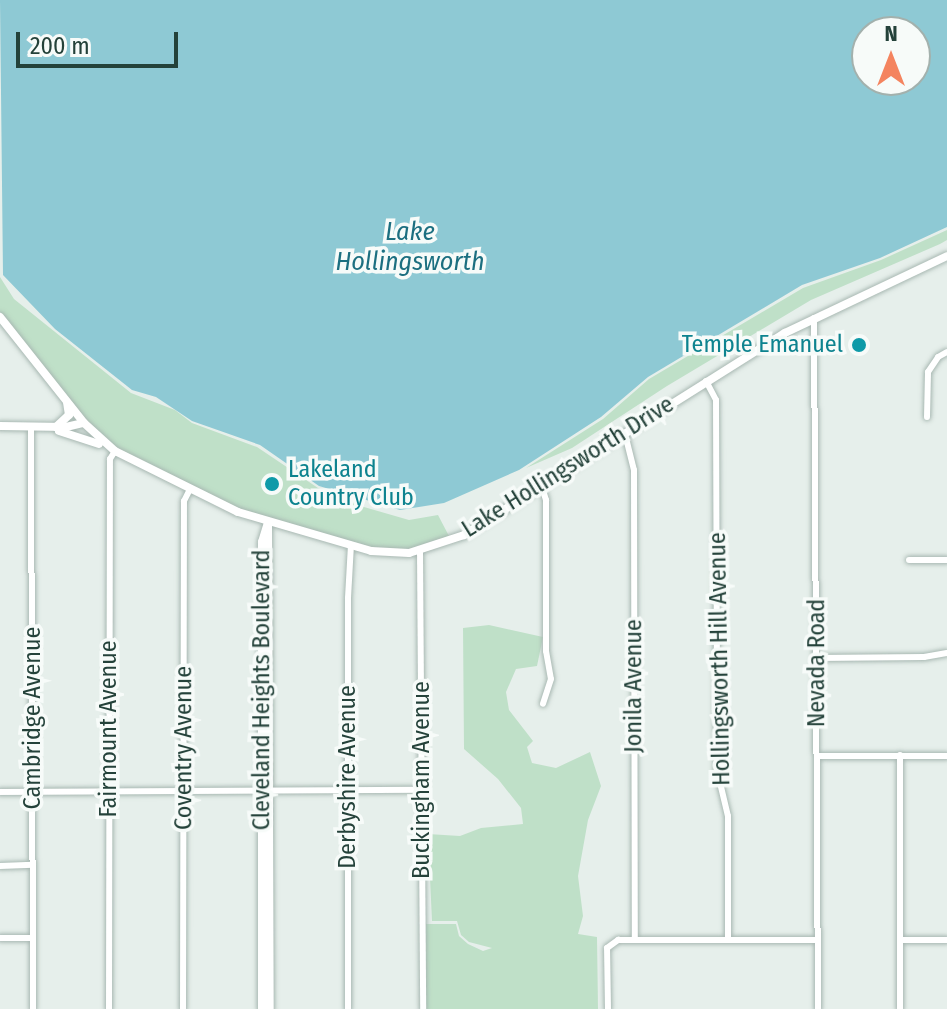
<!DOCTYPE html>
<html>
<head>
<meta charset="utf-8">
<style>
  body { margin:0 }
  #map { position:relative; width:947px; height:1009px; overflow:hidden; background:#e6efeb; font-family:"Fira Sans Condensed",sans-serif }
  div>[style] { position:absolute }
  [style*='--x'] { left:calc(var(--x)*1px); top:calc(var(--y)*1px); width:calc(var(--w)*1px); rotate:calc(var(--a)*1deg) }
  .green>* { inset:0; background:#bfe0c8 }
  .water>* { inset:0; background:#8ec9d4 }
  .roads { filter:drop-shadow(0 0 2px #a8b8b2) drop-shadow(0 0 2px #a8b8b2) }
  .street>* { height:6px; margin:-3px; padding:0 3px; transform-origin:3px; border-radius:3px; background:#fff }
  .secondary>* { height:8px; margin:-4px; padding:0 4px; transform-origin:4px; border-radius:4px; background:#fff }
  .dots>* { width:22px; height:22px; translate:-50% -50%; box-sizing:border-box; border:4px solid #f7fbf9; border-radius:50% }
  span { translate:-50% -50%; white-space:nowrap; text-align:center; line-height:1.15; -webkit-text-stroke:7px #f7fbf9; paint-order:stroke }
  .culture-label { font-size:24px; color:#0d838f }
  .right { translate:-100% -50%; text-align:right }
  .left { translate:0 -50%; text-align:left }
  .street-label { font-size:24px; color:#24423a }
  .water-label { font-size:26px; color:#1c6f80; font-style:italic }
  .north { position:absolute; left:851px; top:16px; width:80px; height:80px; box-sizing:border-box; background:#f7fbf9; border:2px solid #a3b1ad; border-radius:50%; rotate:0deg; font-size:22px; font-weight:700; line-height:32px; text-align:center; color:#24423a }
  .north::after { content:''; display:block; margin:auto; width:28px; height:36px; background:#f4845f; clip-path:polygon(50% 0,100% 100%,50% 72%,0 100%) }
  .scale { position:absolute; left:16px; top:32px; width:162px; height:36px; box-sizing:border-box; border:4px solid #24423a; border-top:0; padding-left:10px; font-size:24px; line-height:28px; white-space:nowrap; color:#24423a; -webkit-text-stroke:6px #f7fbf9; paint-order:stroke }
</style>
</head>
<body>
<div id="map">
  <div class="green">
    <i style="clip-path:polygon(947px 230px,947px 240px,940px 244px,811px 300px,667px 386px,572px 448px,526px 468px,603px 419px,649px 379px,803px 288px,881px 260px)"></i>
    <i style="clip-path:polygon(0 277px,14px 299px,131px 393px,175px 410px,192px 423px,257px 447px,318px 488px,364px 507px,409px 520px,438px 515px,450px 538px,409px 550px,371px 548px,239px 509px,117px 449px,100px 438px,0 312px)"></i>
    <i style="clip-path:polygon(489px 625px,543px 637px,537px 666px,516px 669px,506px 692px,509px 710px,533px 741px,527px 747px,532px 763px,556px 768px,590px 752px,601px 786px,588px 820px,578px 876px,583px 916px,578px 934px,597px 937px,598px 1009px,423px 1009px,422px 924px,456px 924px,459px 936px,468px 944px,483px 951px,492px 948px,469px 942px,461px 935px,457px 921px,432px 921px,428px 834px,460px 836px,481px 828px,523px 824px,521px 808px,498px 779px,464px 749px,463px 628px)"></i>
  </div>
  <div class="water">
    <i style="clip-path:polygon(evenodd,0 0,947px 0,947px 227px,880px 258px,802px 285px,648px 377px,601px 417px,519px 470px,444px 503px,400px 510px,319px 486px,260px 445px,192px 421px,156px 397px,132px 390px,55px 329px,3px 275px,0 0,867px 32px,915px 32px,915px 80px,867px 80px,867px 32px)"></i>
  </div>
  <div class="roads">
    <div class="street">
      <i style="--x:814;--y:318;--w:691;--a:89.67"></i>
      <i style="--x:706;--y:381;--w:21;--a:62"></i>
      <i style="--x:716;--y:400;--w:370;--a:89.8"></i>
      <i style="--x:717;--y:770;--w:47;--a:76.6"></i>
      <i style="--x:728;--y:816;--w:124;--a:90"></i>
      <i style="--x:927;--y:417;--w:45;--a:-88.7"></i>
      <i style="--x:928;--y:372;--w:18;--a:-56"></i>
      <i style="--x:938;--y:357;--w:10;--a:-29"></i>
      <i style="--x:31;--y:427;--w:582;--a:89.8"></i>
      <i style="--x:625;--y:434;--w:37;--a:76"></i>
      <i style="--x:634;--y:470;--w:470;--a:89.9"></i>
      <i style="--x:542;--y:487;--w:14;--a:73"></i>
      <i style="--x:546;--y:500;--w:151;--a:90"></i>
      <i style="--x:546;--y:651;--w:28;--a:80"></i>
      <i style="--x:551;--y:679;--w:26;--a:108"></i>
      <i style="--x:420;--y:551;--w:458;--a:89.6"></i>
      <i style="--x:909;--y:560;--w:38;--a:0"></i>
      <i style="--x:817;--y:658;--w:107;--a:-0.5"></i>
      <i style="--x:924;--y:657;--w:23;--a:-10"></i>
      <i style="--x:817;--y:756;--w:130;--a:0"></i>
      <i style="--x:0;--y:792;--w:421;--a:-0.3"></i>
      <i style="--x:0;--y:866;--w:33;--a:-2"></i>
      <i style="--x:0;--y:938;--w:33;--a:0"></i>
      <i style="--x:900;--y:940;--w:47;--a:0"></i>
      <i style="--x:109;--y:1009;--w:550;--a:-89.9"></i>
      <i style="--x:110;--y:459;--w:9;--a:-58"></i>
      <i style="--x:183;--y:1009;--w:508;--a:-89.89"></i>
      <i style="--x:184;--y:501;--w:13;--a:-63"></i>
      <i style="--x:348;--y:1009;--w:411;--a:-90"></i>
      <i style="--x:348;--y:598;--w:53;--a:-86.8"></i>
      <i style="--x:608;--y:1009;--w:61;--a:-90.9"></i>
      <i style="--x:607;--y:948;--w:14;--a:-36"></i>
      <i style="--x:618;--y:940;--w:199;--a:0"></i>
      <i style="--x:900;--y:1009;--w:254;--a:-90"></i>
    </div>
    <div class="secondary">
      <i style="--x:0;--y:317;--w:135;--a:51.6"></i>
      <i style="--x:84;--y:423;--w:42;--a:42.1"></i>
      <i style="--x:115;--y:451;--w:137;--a:26.4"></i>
      <i style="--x:238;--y:512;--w:139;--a:16.3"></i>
      <i style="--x:371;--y:551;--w:38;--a:3"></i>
      <i style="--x:409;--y:553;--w:58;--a:-18.1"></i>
      <i style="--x:464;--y:535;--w:379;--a:-32.2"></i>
      <i style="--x:785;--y:333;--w:179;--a:-25.4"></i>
      <i style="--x:0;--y:426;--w:66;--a:0.9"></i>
      <i style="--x:66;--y:427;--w:18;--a:-13"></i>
      <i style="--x:56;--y:427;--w:18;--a:-43"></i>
      <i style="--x:69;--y:415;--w:12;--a:-99"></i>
      <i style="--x:59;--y:431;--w:42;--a:18"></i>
      <i style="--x:268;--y:523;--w:486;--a:89.8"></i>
      <i style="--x:262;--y:1009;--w:467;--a:-90"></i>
      <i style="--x:262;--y:542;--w:21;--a:-73"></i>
    </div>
  </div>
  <div class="dots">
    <i style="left:859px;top:345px;background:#0f9aa8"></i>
    <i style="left:272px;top:484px;background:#0f9aa8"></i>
  </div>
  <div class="culture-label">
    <span class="right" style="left:843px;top:345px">Temple Emanuel</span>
    <span class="left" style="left:288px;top:484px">Lakeland<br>Country Club</span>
  </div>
  <div class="street-label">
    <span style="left:568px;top:467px;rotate:-32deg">Lake Hollingsworth Drive</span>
    <span style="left:720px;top:659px;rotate:-91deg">Hollingsworth Hill Avenue</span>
    <span style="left:817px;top:663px;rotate:-90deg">Nevada Road</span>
    <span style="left:634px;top:686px;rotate:-90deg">Jonila Avenue</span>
    <span style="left:262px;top:690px;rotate:-90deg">Cleveland Heights Boulevard</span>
    <span style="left:33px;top:718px;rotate:-90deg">Cambridge Avenue</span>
    <span style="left:109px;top:729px;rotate:-90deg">Fairmount Avenue</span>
    <span style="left:184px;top:748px;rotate:-90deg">Coventry Avenue</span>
    <span style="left:348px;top:777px;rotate:-90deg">Derbyshire Avenue</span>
    <span style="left:422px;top:780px;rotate:-90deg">Buckingham Avenue</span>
  </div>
  <div class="water-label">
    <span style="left:410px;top:247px">Lake<br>Hollingsworth</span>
  </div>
  <div class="north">N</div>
  <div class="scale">200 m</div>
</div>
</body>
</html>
